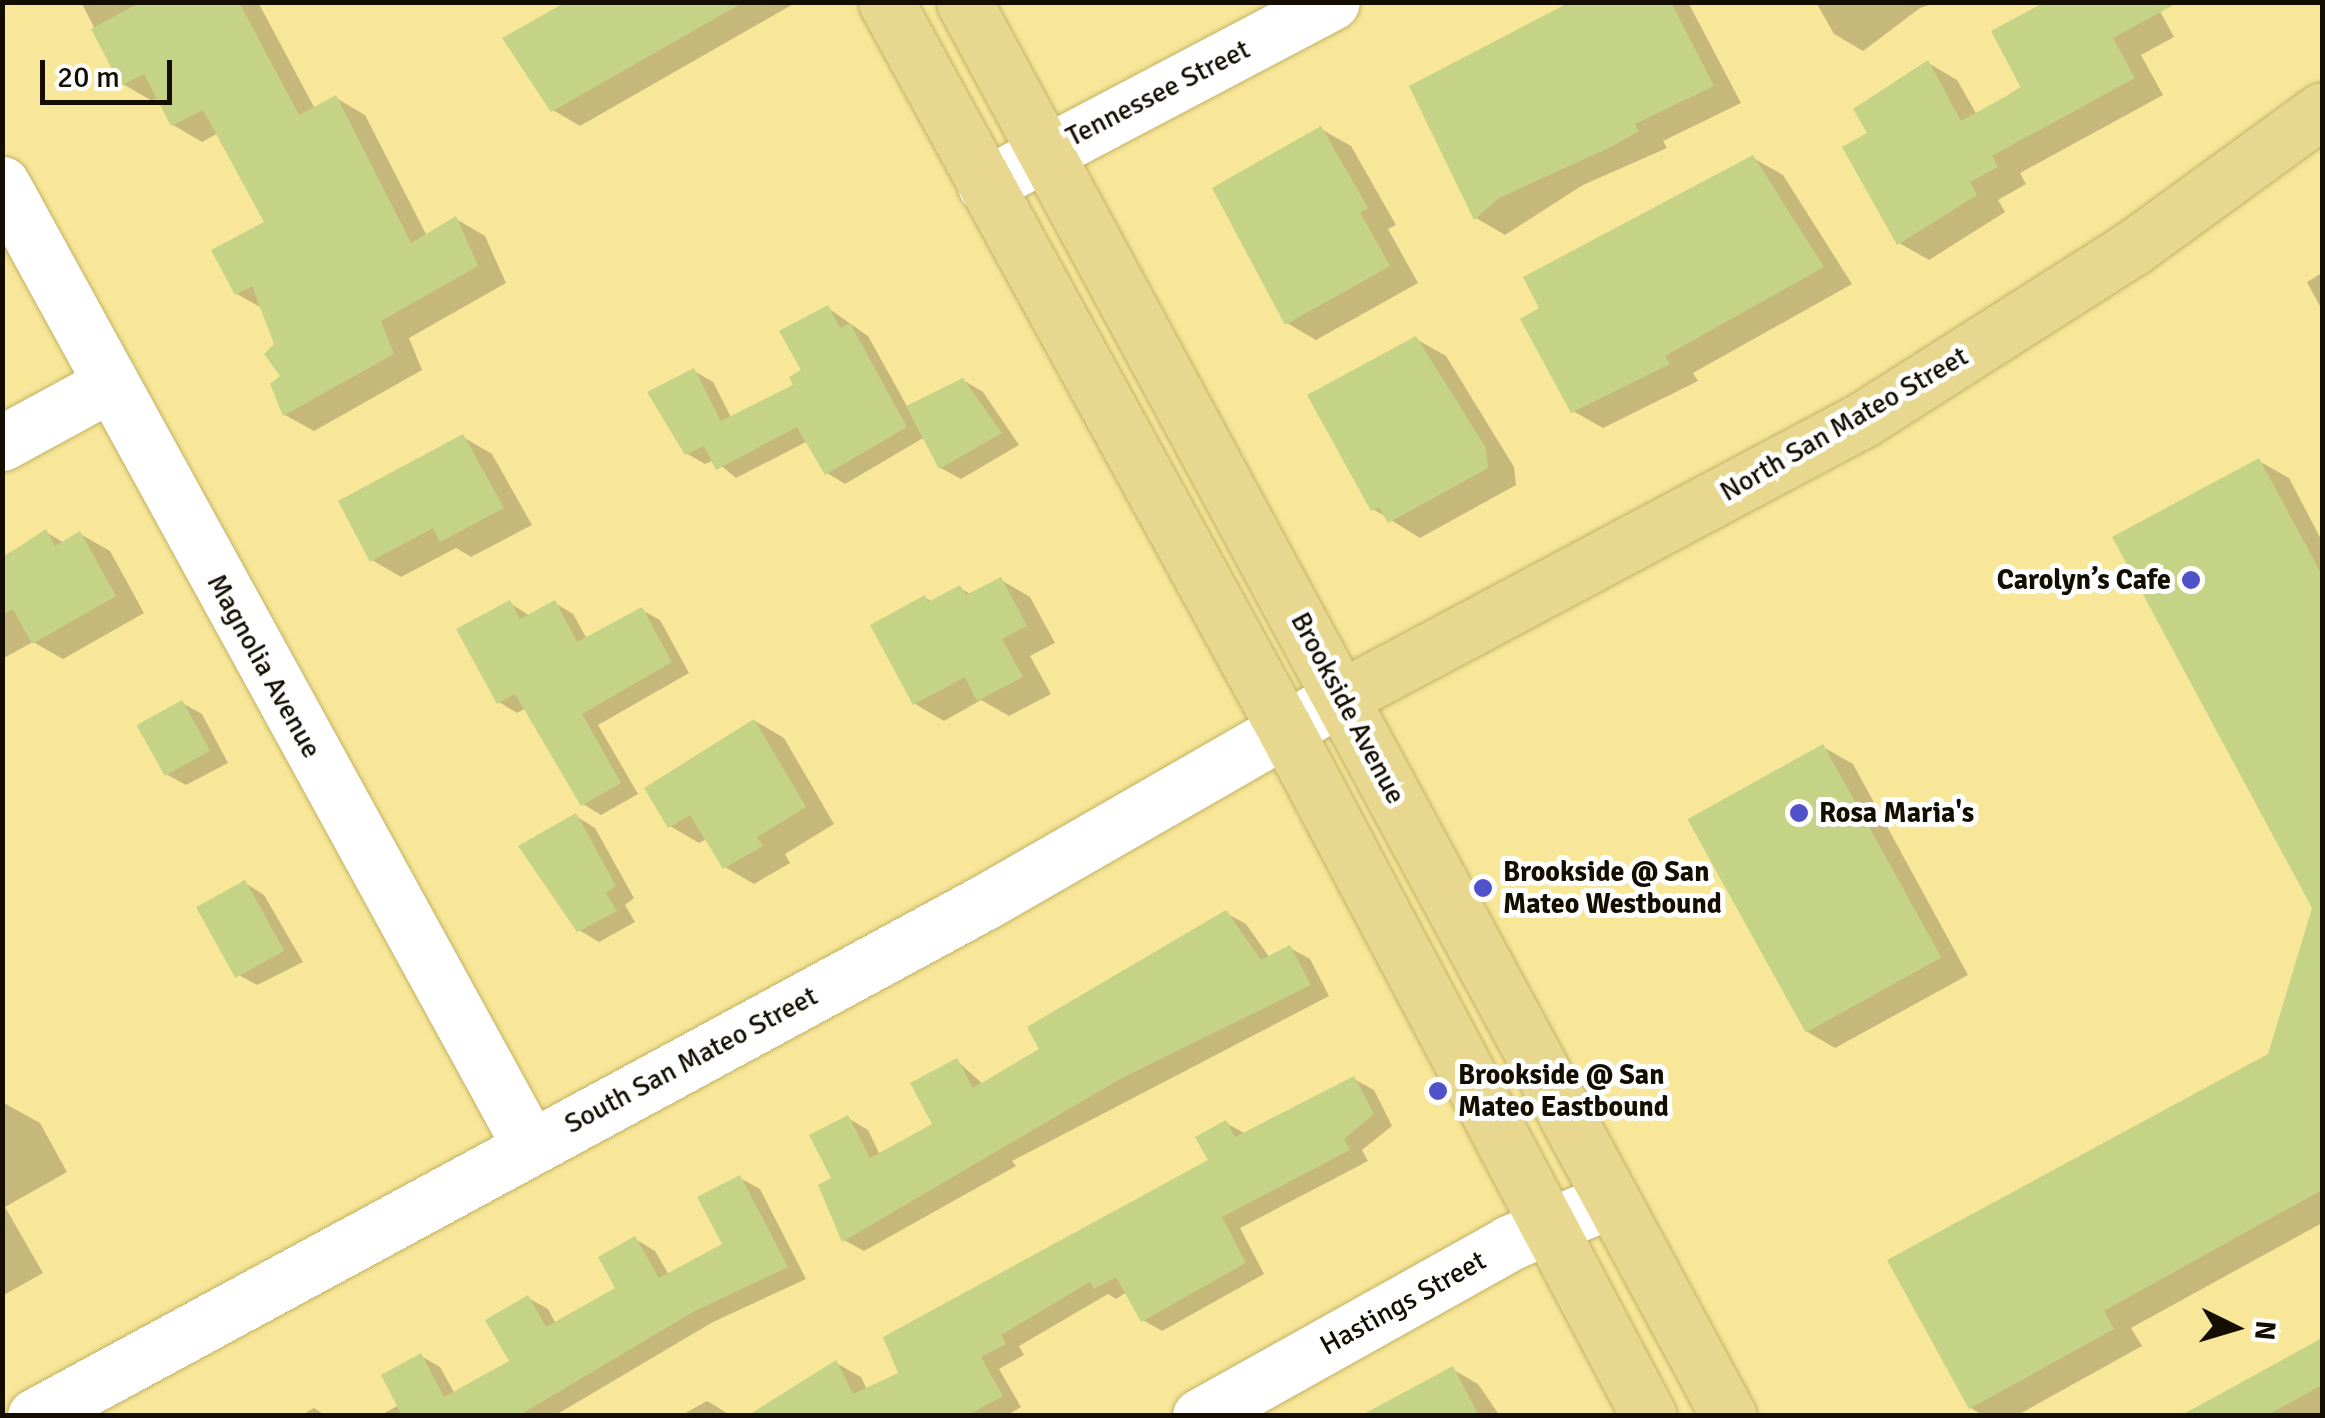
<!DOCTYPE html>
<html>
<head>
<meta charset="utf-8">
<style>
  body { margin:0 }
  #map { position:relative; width:2325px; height:1418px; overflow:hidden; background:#f8e799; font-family:Signika,sans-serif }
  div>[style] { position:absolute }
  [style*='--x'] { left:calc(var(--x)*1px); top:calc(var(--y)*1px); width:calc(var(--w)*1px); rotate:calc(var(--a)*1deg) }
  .shadow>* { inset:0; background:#0003 }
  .building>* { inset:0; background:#c5d387; transform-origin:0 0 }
  .roads { filter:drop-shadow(0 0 2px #c2b165) drop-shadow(0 0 2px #c2b165) }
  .minor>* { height:55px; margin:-27.5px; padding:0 27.5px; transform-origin:27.5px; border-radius:27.5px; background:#fff }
  .major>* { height:55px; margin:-27.5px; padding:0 27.5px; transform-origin:27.5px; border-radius:27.5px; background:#e8d88f }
  .dots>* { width:28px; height:28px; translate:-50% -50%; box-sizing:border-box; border:5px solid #fff; border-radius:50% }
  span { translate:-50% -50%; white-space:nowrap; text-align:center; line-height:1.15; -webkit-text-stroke:10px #fff; paint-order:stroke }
  .street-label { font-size:28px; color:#130e00 }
  .poi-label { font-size:28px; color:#130e00; font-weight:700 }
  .right { translate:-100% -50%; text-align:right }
  .left { translate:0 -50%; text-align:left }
  .frame { position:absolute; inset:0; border:5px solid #130e00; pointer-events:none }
  .north { position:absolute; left:2185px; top:1278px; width:100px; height:100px; -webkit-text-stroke:8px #fff; paint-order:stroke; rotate:95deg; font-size:28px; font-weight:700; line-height:40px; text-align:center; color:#130e00 }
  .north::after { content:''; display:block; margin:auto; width:35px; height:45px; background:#130e00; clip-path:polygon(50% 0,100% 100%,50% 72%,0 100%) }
  .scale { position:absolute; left:40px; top:60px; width:132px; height:45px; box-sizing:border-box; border:5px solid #130e00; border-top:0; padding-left:12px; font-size:30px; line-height:35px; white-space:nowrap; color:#130e00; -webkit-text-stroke:8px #fff; paint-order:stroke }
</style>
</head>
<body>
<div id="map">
  <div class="shadow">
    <i style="clip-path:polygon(81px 2px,258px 2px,315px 109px,336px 98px,365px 115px,427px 236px,456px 219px,485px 236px,506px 283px,409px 338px,422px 370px,314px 431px,285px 415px,277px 345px,262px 308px,237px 294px,267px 223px,218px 133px,202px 142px,173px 125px,159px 98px,152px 101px,123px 84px)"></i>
    <i style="clip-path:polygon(572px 2px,797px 2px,580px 126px,553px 110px)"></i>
    <i style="clip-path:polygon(1577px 2px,1688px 2px,1741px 103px,1663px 141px,1667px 148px,1583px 185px,1505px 235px,1476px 218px)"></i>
    <i style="clip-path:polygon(1816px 2px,1938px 2px,1920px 8px,1863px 51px,1834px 34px)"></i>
    <i style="clip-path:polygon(2155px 2px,2174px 37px,2141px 55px,2163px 95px,2020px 173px,2026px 184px,1998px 200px,2005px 212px,1929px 260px,1899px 243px,1870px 134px,1928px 63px,1957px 80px,1977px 115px)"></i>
    <i style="clip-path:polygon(1321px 129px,1351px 146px,1396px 225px,1388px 229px,1418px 283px,1316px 340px,1287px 323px)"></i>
    <i style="clip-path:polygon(1753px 158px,1783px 175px,1852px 284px,1693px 373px,1698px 381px,1603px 428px,1573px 411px)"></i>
    <i style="clip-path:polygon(2322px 273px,2322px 310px,2307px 282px)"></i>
    <i style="clip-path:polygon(828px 308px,868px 336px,908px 408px,963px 380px,983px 392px,1019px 445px,961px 479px,941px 468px,925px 437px,845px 484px,827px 473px,808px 441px,736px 478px,714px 460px,705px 464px,686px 453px,694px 371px,713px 382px,732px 419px,797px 386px)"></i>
    <i style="clip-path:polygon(1416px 339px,1446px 356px,1514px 467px,1516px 485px,1420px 538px,1373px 509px)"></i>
    <i style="clip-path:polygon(463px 437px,492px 454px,532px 525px,471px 557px,456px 548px,401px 577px,372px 560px)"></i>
    <i style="clip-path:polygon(2259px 461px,2289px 478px,2322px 541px,2322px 1223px,2131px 1328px,2142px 1346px,2016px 1416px,1984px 1416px,1971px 1408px,2270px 1055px,2315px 908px)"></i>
    <i style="clip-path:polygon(46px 532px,64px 543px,80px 534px,110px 551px,144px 613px,63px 659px,33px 642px,2px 659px,2px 557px)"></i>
    <i style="clip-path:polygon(1001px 580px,1030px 597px,1055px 643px,1030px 656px,1051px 694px,1009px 716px,981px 700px,944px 721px,915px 704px,925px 598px,933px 602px,960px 588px,972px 595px)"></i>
    <i style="clip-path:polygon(510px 603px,530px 616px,555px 603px,573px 614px,587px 639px,642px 610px,660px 620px,689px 673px,598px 725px,638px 794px,601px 815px,583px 804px,526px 708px,517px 713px,499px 702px)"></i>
    <i style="clip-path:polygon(182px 703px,202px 714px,228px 763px,186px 785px,166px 774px)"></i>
    <i style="clip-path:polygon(755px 721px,784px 738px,834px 824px,785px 854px,790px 863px,754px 884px,725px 867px,707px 839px,699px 843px,670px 826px)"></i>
    <i style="clip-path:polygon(1823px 747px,1853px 764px,1968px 975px,1835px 1048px,1806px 1031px)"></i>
    <i style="clip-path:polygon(576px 816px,595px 828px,634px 898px,625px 905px,635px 922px,599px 942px,579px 930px)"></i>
    <i style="clip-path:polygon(245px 883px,264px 895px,303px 962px,257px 985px,237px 974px)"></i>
    <i style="clip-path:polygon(1226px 913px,1246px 924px,1270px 958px,1290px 948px,1310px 959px,1329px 996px,1012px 1161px,1016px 1166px,864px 1251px,844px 1240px,834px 1179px,848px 1118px,868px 1130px,880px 1155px,936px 1125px,957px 1061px,984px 1085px,1043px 1050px)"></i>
    <i style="clip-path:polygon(1354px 1079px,1374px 1090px,1392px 1126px,1362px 1150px,1368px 1161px,1240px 1228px,1264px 1274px,1162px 1331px,1143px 1320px,1127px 1292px,1116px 1299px,1108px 1294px,1019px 1346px,1024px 1355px,999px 1369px,1021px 1407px,1006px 1416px,750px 1416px,836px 1363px,861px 1377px,867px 1390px,901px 1374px,1211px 1161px,1226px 1123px,1246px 1134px)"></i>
    <i style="clip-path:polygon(2px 1102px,40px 1123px,67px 1172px,5px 1207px,43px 1273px,2px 1296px)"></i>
    <i style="clip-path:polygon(740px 1178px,760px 1189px,806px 1279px,713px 1322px,554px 1416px,379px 1416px,399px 1405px,421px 1356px,440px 1367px,455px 1394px,512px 1362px,528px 1298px,548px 1309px,556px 1324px,618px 1289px,635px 1239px,655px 1251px,669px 1275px,725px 1245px)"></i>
    <i style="clip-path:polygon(2322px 1341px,2322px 1416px,2185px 1416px)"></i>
    <i style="clip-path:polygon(1452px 1369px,1478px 1384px,1500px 1416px,1365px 1416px)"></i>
    <i style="clip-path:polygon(707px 1401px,732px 1416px,680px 1416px)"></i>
    <i style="clip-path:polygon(314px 1408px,327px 1416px,300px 1416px)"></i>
  </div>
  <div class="building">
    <i style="clip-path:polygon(141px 2px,239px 2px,299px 115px,336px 95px,411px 243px,456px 216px,478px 266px,381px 321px,394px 354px,283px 416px,270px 384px,280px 376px,264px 354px,274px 344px,252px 286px,235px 295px,211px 250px,264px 222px,203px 110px,171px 126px,144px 74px,121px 86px,91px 29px)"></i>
    <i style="clip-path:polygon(566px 2px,744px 2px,551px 112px,502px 38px)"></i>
    <i style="clip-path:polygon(1570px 2px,1671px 2px,1714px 86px,1635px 124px,1639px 131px,1611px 147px,1499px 198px,1474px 220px,1409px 86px)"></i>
    <i style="clip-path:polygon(2045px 2px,2179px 2px,2113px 38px,2135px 78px,1992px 156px,1998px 167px,1970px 182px,1977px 195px,1897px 245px,1842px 147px,1867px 133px,1853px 109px,1928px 60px,1961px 121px,2021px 88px,1991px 31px)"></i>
    <i style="clip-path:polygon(1321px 126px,1368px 208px,1360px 212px,1390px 266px,1285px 325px,1212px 188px)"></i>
    <i style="clip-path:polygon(1753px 155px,1824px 267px,1665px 356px,1670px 364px,1571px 413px,1520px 319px,1539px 308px,1523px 277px)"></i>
    <i style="clip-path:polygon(828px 305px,840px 328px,850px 323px,907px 427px,825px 475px,797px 427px,716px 470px,704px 446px,685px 455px,647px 392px,694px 368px,721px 421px,793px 385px,789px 377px,801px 370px,779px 331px)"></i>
    <i style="clip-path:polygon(1416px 336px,1486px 448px,1488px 468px,1388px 523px,1379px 507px,1371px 511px,1307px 395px)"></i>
    <i style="clip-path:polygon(963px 378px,1002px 433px,939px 469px,906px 406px)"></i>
    <i style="clip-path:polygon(463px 434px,504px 508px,440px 542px,433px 528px,370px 562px,338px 501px)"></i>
    <i style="clip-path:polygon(2259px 458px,2322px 575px,2322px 1190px,2104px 1311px,2114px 1329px,1969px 1409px,1887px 1260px,2268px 1054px,2312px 908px,2112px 537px)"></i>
    <i style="clip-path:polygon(46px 529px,55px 546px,80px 531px,116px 596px,32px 644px,13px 609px,2px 615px,2px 558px)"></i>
    <i style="clip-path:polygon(1001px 577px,1027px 626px,1002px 639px,1023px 677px,977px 701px,965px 677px,913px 705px,870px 625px,925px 595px,928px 602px,960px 585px,966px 595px)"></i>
    <i style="clip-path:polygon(510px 600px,520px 619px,555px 600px,577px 642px,642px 607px,672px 662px,582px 714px,621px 783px,581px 806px,515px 694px,497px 704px,456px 629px)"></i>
    <i style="left:182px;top:700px;width:58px;height:52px;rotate:61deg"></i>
    <i style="clip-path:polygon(754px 719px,806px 807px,757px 837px,763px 846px,723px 869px,690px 815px,668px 828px,644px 788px)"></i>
    <i style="left:1823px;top:744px;width:244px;height:155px;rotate:61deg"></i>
    <i style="clip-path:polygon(576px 813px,616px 886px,606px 893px,617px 911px,577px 932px,518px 846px)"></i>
    <i style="left:245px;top:880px;width:81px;height:56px;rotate:61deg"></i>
    <i style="clip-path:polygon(1226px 910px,1261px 960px,1290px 945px,1311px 985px,1120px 1079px,842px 1242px,818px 1185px,831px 1178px,809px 1135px,848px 1115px,870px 1158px,932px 1124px,910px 1083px,957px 1058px,973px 1088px,1039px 1049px,1027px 1027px)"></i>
    <i style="clip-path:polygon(1354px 1076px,1374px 1114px,1344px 1139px,1350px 1150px,1222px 1217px,1246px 1263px,1180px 1300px,1141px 1322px,1116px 1277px,1094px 1289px,1090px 1282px,1001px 1335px,1006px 1344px,981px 1357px,1003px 1396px,966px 1416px,747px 1416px,836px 1360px,853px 1394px,898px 1373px,883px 1337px,1208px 1160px,1195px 1137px,1226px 1120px,1235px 1137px)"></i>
    <i style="clip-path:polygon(740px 1175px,788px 1267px,693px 1312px,518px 1416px,402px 1416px,381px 1375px,421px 1353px,444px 1397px,509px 1361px,485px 1320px,528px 1295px,546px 1327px,615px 1288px,598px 1257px,635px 1236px,659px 1278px,722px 1244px,697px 1197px)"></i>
    <i style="clip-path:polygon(2322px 1338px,2322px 1385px,2266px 1416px,2180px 1416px)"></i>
    <i style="clip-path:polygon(1453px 1366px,1479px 1416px,1360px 1416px)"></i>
  </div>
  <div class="roads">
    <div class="minor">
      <i style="--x:2;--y:184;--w:1097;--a:61.24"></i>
      <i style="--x:985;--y:185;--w:392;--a:-27.8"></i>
      <i style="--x:2;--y:443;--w:123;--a:-28.6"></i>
      <i style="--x:35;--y:1416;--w:1080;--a:-28.42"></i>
      <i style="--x:985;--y:902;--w:412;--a:-29.9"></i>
      <i style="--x:1200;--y:1416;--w:354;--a:-29.2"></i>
      <i style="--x:1509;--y:1243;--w:111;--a:-22.9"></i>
    </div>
    <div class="major">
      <i style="--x:886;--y:2;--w:829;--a:61.24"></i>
      <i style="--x:1285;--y:729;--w:777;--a:62.08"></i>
      <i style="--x:964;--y:2;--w:1608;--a:61.59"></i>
      <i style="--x:1342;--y:697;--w:591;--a:-28.04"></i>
      <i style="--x:1864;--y:419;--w:317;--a:-32.5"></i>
      <i style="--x:2131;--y:249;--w:236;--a:-36"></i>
    </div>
  </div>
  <div class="dots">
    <i style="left:2191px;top:580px;background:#5052c9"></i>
    <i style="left:1799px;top:813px;background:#5052c9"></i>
    <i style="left:1483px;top:888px;background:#5052c9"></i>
    <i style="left:1438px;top:1091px;background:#5052c9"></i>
  </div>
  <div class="street-label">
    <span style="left:1158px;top:93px;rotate:-27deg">Tennessee Street</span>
    <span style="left:1844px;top:424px;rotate:-30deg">North San Mateo Street</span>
    <span style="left:264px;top:666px;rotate:61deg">Magnolia Avenue</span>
    <span style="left:1348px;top:708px;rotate:62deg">Brookside Avenue</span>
    <span style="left:691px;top:1060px;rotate:-28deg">South San Mateo Street</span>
    <span style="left:1403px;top:1303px;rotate:-29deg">Hastings Street</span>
  </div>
  <div class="poi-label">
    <span class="right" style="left:2171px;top:580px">Carolyn’s Cafe</span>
    <span class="left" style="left:1819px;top:813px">Rosa Maria's</span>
    <span class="left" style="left:1503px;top:888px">Brookside @ San<br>Mateo Westbound</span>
    <span class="left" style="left:1458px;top:1091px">Brookside @ San<br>Mateo Eastbound</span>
  </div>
  <div class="frame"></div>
  <div class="north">N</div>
  <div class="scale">20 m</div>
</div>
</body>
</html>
